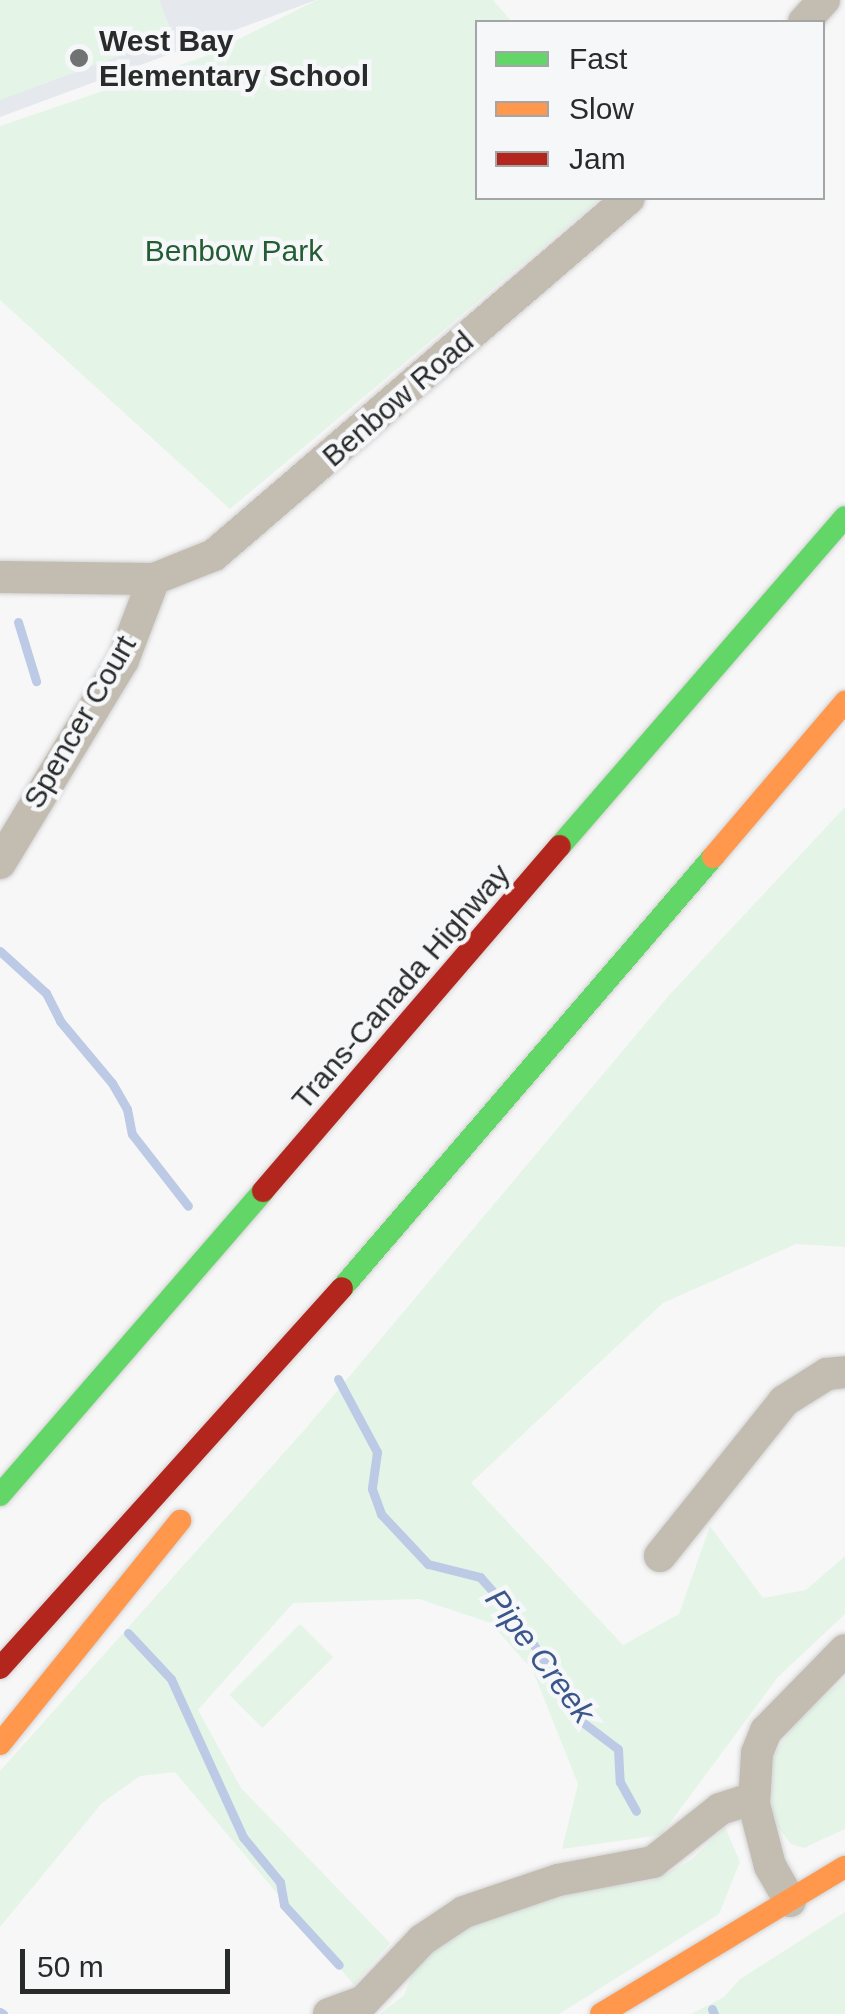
<!DOCTYPE html>
<html>
<head>
<meta charset="utf-8">
<style>
  body { margin:0 }
  #map { position:relative; width:845px; height:2014px; overflow:hidden; background:#f7f7f8; font-family:Helvetica,sans-serif }
  div>[style] { position:absolute }
  [style*='--x'] { left:calc(var(--x)*1px); top:calc(var(--y)*1px); width:calc(var(--w)*1px); rotate:calc(var(--a)*1deg) }
  .built>* { inset:0; background:#e5e8ed }
  .green>* { inset:0; background:#e4f5e8; transform-origin:0 0 }
  .stream>* { height:9px; margin:-4.5px; padding:0 4.5px; transform-origin:4.5px; border-radius:4.5px; background:#bccae6 }
  .roads { filter:drop-shadow(0 0 2px #d2d2d3) drop-shadow(0 0 2px #d2d2d3) }
  .street>* { height:32px; margin:-16px; padding:0 16px; transform-origin:16px; border-radius:16px; background:#c2bcb1 }
  .fast>* { height:22px; margin:-11px; padding:0 11px; transform-origin:11px; border-radius:11px; background:#63d668 }
  .slow>* { height:22px; margin:-11px; padding:0 11px; transform-origin:11px; border-radius:11px; background:#ff974d }
  .jam>* { height:22px; margin:-11px; padding:0 11px; transform-origin:11px; border-radius:11px; background:#b3261e }
  .dots>* { width:28px; height:28px; translate:-50% -50%; box-sizing:border-box; border:5px solid #f6f7f9; border-radius:50% }
  span { translate:-50% -50%; white-space:nowrap; text-align:center; line-height:1.15; -webkit-text-stroke:9px #f6f7f9; paint-order:stroke }
  .poi-label { font-size:30px; color:#292a2a; font-weight:700 }
  .left { translate:0 -50%; text-align:left }
  .park-label { font-size:30px; color:#235d33 }
  .street-label { font-size:30px; color:#292a2a }
  .water-label { font-size:32px; color:#3b568a; font-style:italic }
  .legend { position:absolute; left:475px; top:20px; width:350px; height:180px; box-sizing:border-box; background:#f6f7f9; border:2px solid #a4a5a6; margin:0; padding:12px 18px; list-style:none; font-size:30px; color:#292a2a }
  .legend li { display:flex; align-items:center; gap:20px; height:50px }
  .legend b { width:50px; border:2px solid #a4a5a6 }
  .scale { position:absolute; left:20px; top:1949px; width:210px; height:45px; box-sizing:border-box; border:5px solid #292a2a; border-top:0; padding-left:12px; font-size:30px; line-height:35px; white-space:nowrap; color:#292a2a; -webkit-text-stroke:8px #f6f7f9; paint-order:stroke }
</style>
</head>
<body>
<div id="map">
  <div class="built">
    <i style="clip-path:polygon(0 0,316px 0,0 117px)"></i>
  </div>
  <div class="green">
    <i style="clip-path:polygon(0 0,159px 0,173px 36px,0 100px)"></i>
    <i style="clip-path:polygon(317px 0,493px 0,512px 22px,478px 22px,478px 198px,601px 198px,230px 509px,0 300px,0 126px,203px 57px)"></i>
    <i style="clip-path:polygon(845px 807px,845px 1247px,796px 1244px,663px 1303px,471px 1483px,623px 1645px,679px 1614px,710px 1526px,763px 1598px,806px 1590px,845px 1556px,845px 1614px,778px 1677px,661px 1835px,562px 1849px,578px 1784px,533px 1671px,491px 1623px,419px 1599px,293px 1603px,198px 1710px,241px 1788px,390px 1943px,354px 1985px,175px 1772px,140px 1776px,102px 1803px,0 1927px,0 1771px,306px 1428px,672px 992px)"></i>
    <i style="left:300px;top:1624px;width:47px;height:100px;rotate:45deg"></i>
    <i style="clip-path:polygon(845px 1678px,845px 1829px,804px 1848px,791px 1844px,777px 1826px,767px 1791px,768px 1766px,795px 1722px)"></i>
    <i style="clip-path:polygon(725px 1827px,740px 1862px,719px 1914px,559px 2014px,380px 2014px,404px 1995px,414px 1969px,443px 1942px,492px 1914px,588px 1889px,650px 1882px,691px 1860px)"></i>
    <i style="clip-path:polygon(845px 1912px,845px 2014px,691px 2014px,724px 1997px,740px 1979px)"></i>
  </div>
  <div class="stream">
    <i style="--x:18;--y:622;--w:62;--a:73"></i>
    <i style="--x:0;--y:951;--w:62;--a:42.4"></i>
    <i style="--x:46;--y:993;--w:31;--a:63"></i>
    <i style="--x:60;--y:1021;--w:81;--a:50"></i>
    <i style="--x:112;--y:1083;--w:30;--a:60"></i>
    <i style="--x:127;--y:1109;--w:25;--a:79"></i>
    <i style="--x:132;--y:1134;--w:91;--a:52.1"></i>
    <i style="--x:338;--y:1379;--w:83;--a:61.9"></i>
    <i style="--x:377;--y:1452;--w:37;--a:98"></i>
    <i style="--x:372;--y:1489;--w:27;--a:70"></i>
    <i style="--x:381;--y:1514;--w:69;--a:46.8"></i>
    <i style="--x:428;--y:1564;--w:54;--a:14"></i>
    <i style="--x:480;--y:1577;--w:59;--a:48.4"></i>
    <i style="--x:519;--y:1621;--w:118;--a:58.2"></i>
    <i style="--x:581;--y:1721;--w:46;--a:37.1"></i>
    <i style="--x:618;--y:1749;--w:33;--a:87"></i>
    <i style="--x:620;--y:1782;--w:33;--a:61"></i>
    <i style="--x:128;--y:1633;--w:63;--a:46.9"></i>
    <i style="--x:171;--y:1679;--w:174;--a:65.5"></i>
    <i style="--x:243;--y:1837;--w:58;--a:50.6"></i>
    <i style="--x:280;--y:1882;--w:23;--a:80"></i>
    <i style="--x:284;--y:1905;--w:81;--a:47.5"></i>
    <i style="--x:712;--y:2009;--w:5;--a:68"></i>
    <i style="--x:0;--y:2012;--w:4;--a:34"></i>
  </div>
  <div class="roads">
    <div class="street">
      <i style="--x:804;--y:22;--w:30;--a:-48"></i>
      <i style="--x:0;--y:577;--w:154;--a:0.7"></i>
      <i style="--x:154;--y:579;--w:65;--a:-21.8"></i>
      <i style="--x:214;--y:555;--w:547;--a:-40.7"></i>
      <i style="--x:0;--y:863;--w:237;--a:-58.8"></i>
      <i style="--x:123;--y:660;--w:87;--a:-69.1"></i>
      <i style="--x:660;--y:1556;--w:198;--a:-51.3"></i>
      <i style="--x:784;--y:1401;--w:51;--a:-32.1"></i>
      <i style="--x:827;--y:1374;--w:18;--a:-6"></i>
      <i style="--x:790;--y:1901;--w:40;--a:-119.7"></i>
      <i style="--x:770;--y:1866;--w:64;--a:-104.5"></i>
      <i style="--x:754;--y:1804;--w:51;--a:-86.6"></i>
      <i style="--x:757;--y:1753;--w:24;--a:-68"></i>
      <i style="--x:766;--y:1731;--w:113;--a:-45.7"></i>
      <i style="--x:329;--y:2014;--w:37;--a:-20"></i>
      <i style="--x:364;--y:2001;--w:84;--a:-46.4"></i>
      <i style="--x:422;--y:1940;--w:50;--a:-33.7"></i>
      <i style="--x:464;--y:1912;--w:99;--a:-18.8"></i>
      <i style="--x:558;--y:1880;--w:97;--a:-10.7"></i>
      <i style="--x:653;--y:1862;--w:85;--a:-38.3"></i>
      <i style="--x:720;--y:1809;--w:35;--a:-18"></i>
    </div>
    <div class="fast">
      <i style="--x:560;--y:846;--w:435;--a:-49.1"></i>
      <i style="--x:342;--y:1288;--w:569;--a:-49.28"></i>
      <i style="--x:0;--y:1495;--w:402;--a:-49.1"></i>
    </div>
    <div class="slow">
      <i style="--x:713;--y:857;--w:204;--a:-49.6"></i>
      <i style="--x:0;--y:1744;--w:287;--a:-51.1"></i>
      <i style="--x:601;--y:2014;--w:285;--a:-31.1"></i>
    </div>
    <div class="jam">
      <i style="--x:263;--y:1191;--w:455;--a:-49.3"></i>
      <i style="--x:0;--y:1668;--w:511;--a:-48.01"></i>
    </div>
  </div>
  <div class="dots">
    <i style="left:79px;top:58px;background:#717272"></i>
  </div>
  <div class="poi-label">
    <span class="left" style="left:99px;top:58px">West Bay<br>Elementary School</span>
  </div>
  <div class="park-label">
    <span style="left:234px;top:251px">Benbow Park</span>
  </div>
  <div class="street-label">
    <span style="left:398px;top:399px;rotate:-41deg">Benbow Road</span>
    <span style="left:80px;top:722px;rotate:-60deg">Spencer Court</span>
    <span style="left:401px;top:987px;rotate:-49deg">Trans-Canada Highway</span>
  </div>
  <div class="water-label">
    <span style="left:540px;top:1656px;rotate:53deg">Pipe Creek</span>
  </div>
  <ul class="legend">
  <li><b style="height:12px;background:#63d668"></b>Fast</li>
  <li><b style="height:12px;background:#ff974d"></b>Slow</li>
  <li><b style="height:12px;background:#b3261e"></b>Jam</li>
  </ul>
  <div class="scale">50 m</div>
</div>
</body>
</html>
